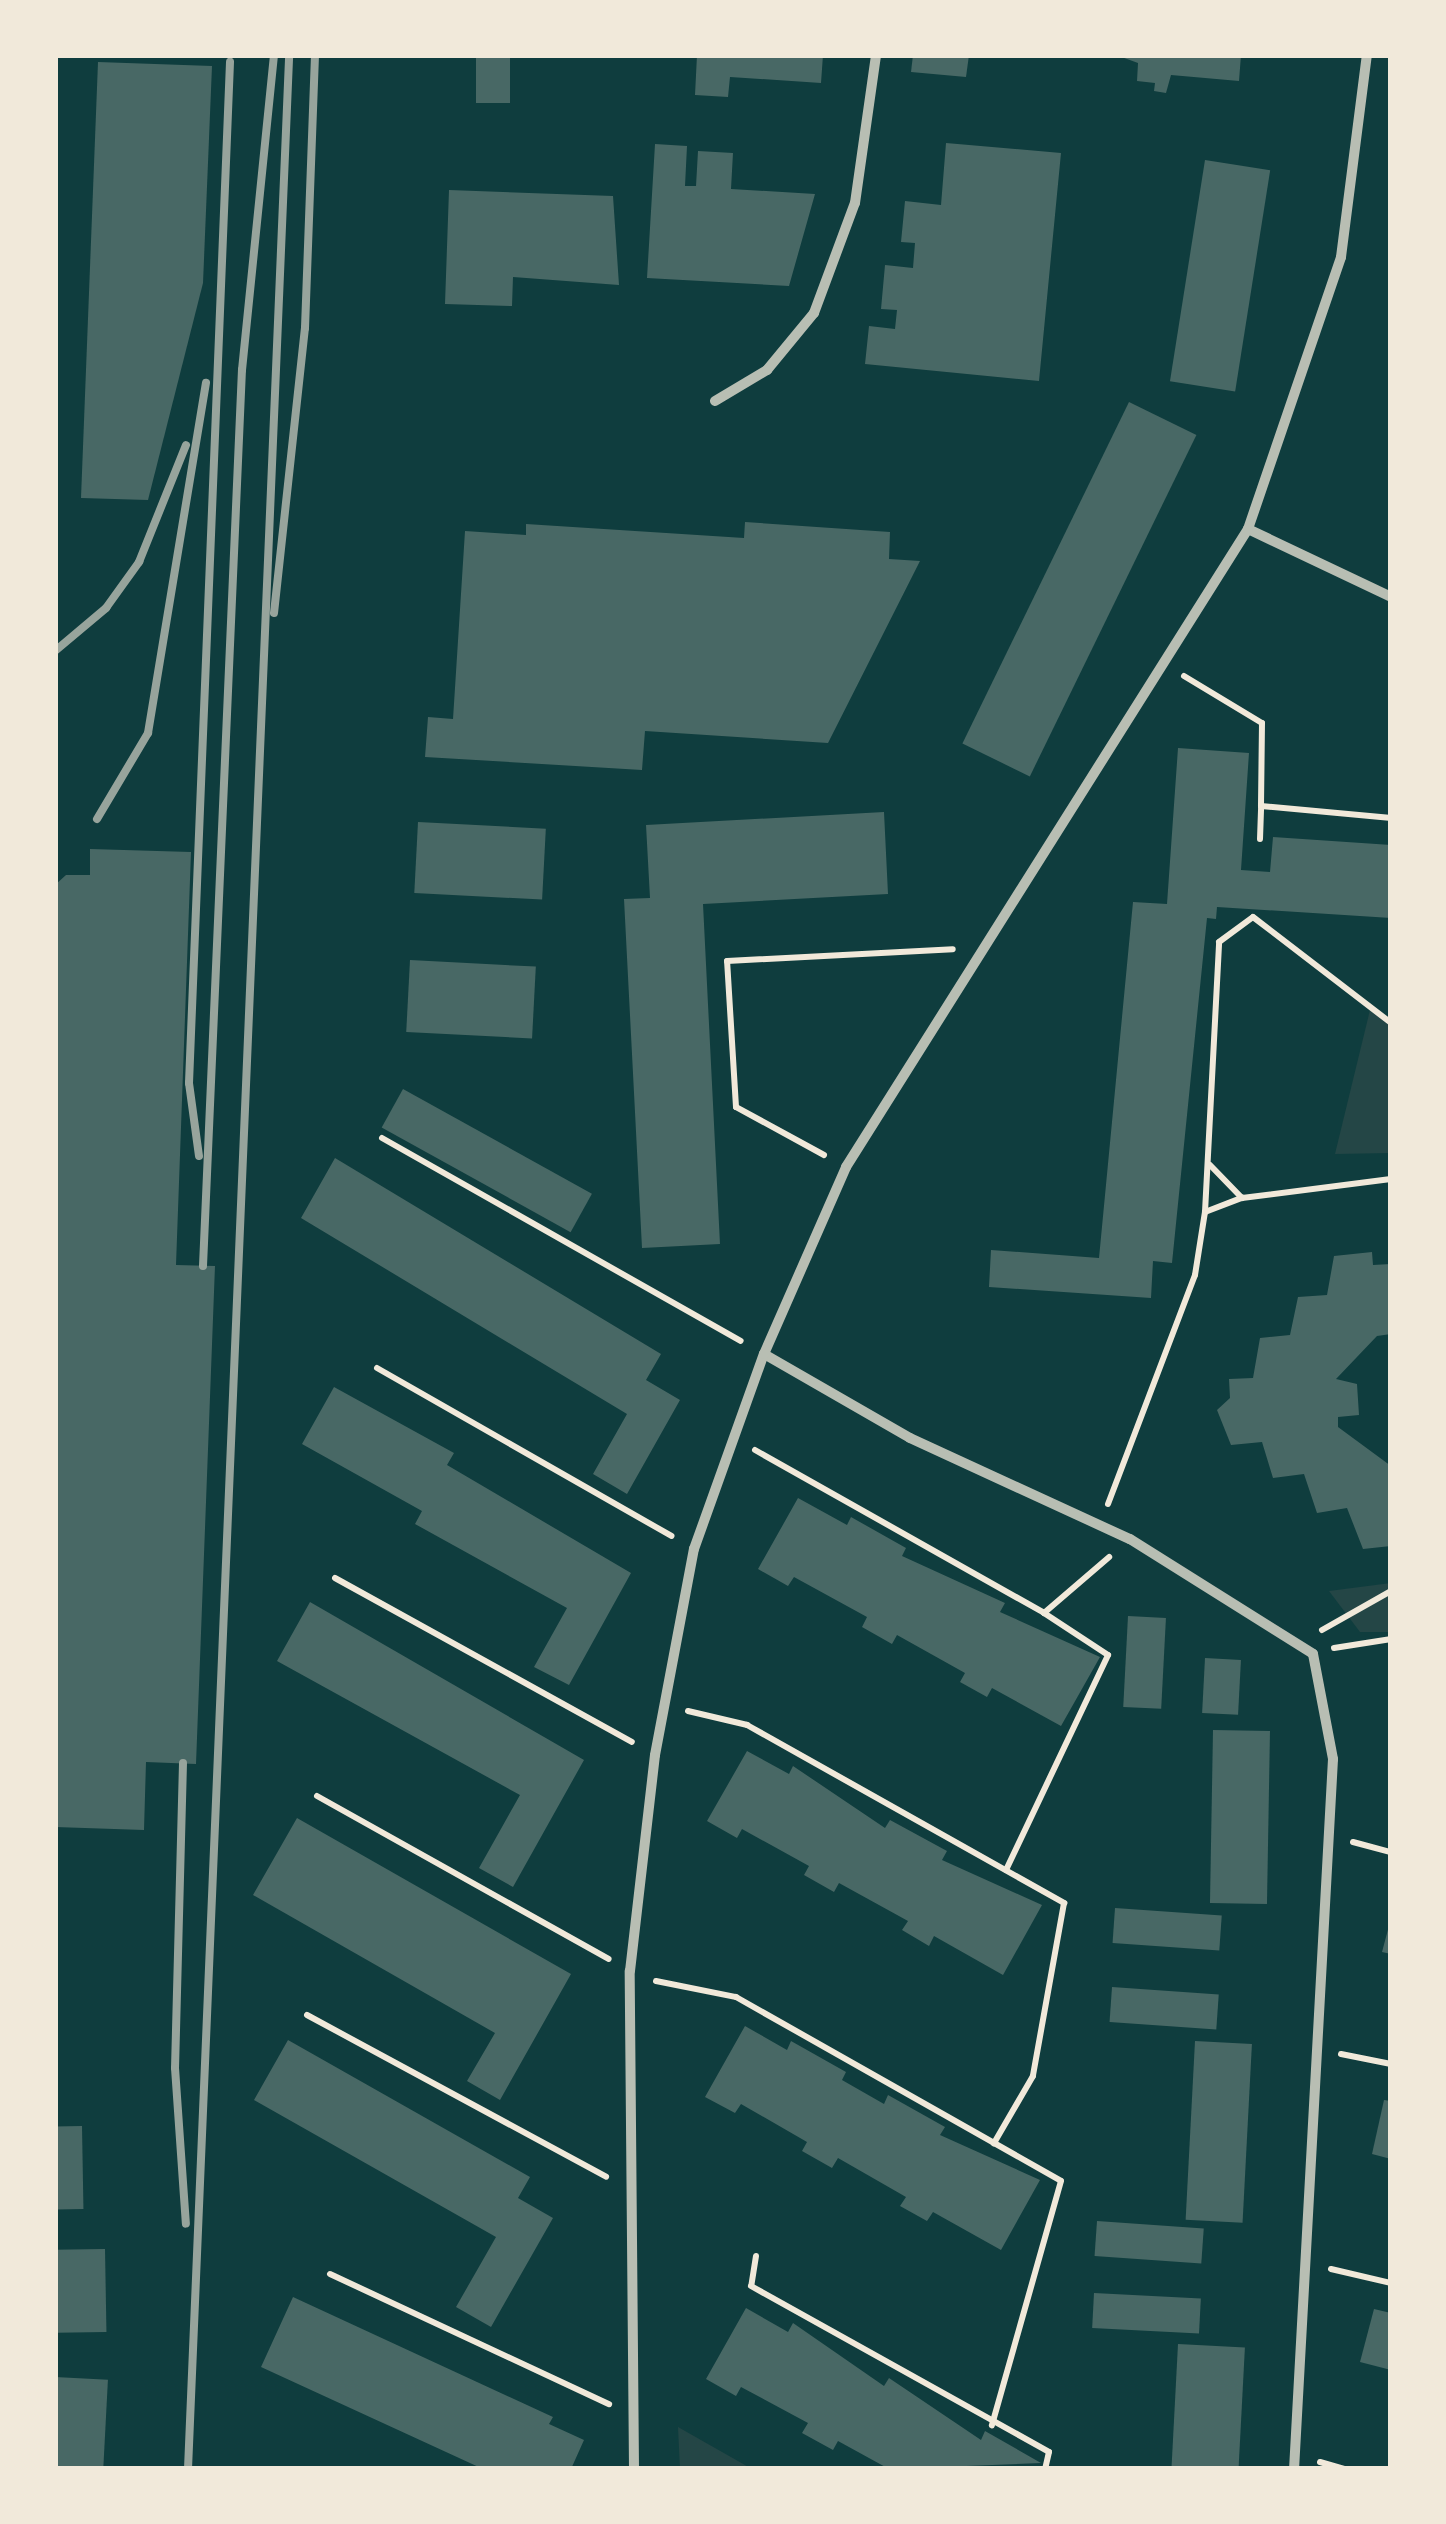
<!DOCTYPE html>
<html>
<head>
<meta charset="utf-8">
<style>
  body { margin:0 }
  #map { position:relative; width:1446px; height:2524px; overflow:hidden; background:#0f3d3e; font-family:Manrope,sans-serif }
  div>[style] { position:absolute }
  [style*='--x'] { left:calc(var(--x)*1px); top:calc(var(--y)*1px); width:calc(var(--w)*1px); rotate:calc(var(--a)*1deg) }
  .green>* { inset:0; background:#244646 }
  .building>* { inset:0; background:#486865; transform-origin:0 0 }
  .path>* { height:6px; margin:-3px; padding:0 3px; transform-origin:3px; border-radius:3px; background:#f1e9da }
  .minor>* { height:10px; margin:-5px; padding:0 5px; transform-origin:5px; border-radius:5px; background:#b8beb3 }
  .rail>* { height:8px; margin:-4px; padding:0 4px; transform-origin:4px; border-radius:4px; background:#97a49c }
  span { translate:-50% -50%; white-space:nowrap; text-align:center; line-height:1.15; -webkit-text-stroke:8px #f1e9da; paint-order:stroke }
  .frame { position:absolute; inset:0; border:58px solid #f1e9da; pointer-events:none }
</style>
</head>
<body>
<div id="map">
  <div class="green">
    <i style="clip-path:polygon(1370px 1010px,1391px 1023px,1391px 1153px,1335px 1154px)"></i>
    <i style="clip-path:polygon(1391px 1583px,1391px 1632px,1360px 1632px,1329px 1591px)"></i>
    <i style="clip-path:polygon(678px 2427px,752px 2469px,680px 2469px)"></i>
  </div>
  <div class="building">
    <i style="left:476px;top:55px;width:34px;height:48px"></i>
    <i style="clip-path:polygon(697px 55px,823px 55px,821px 83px,730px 77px,728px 97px,695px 95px)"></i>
    <i style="clip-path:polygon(913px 55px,969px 55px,966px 77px,911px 72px)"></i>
    <i style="clip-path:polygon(1116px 55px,1241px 55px,1239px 81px,1171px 75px,1166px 93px,1154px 91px,1155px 83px,1137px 81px,1138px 63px)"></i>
    <i style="clip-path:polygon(98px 62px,212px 66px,203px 283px,148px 500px,81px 498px)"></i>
    <i style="clip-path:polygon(946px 143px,1061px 153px,1039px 381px,865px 364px,869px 326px,895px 329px,897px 310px,881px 309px,885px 265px,913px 268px,915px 243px,901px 242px,905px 201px,941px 205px)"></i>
    <i style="clip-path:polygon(655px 144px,687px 146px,685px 186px,696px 186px,698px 151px,733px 153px,731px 189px,815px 194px,789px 286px,647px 278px)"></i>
    <i style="left:1205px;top:160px;width:66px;height:224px;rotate:9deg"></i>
    <i style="clip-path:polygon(449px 190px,613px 196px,619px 285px,513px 277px,512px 306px,445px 304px)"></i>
    <i style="left:1129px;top:402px;width:75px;height:380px;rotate:26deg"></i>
    <i style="clip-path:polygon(745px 522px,890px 532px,889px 559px,920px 561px,828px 743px,645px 731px,642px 770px,425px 757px,428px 717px,453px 719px,465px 531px,526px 535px,526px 524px,744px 538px)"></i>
    <i style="clip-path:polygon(1178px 748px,1249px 753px,1241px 870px,1270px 872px,1273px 837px,1391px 845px,1391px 918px,1217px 907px,1216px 919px,1207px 918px,1172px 1263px,1153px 1261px,1151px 1298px,989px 1287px,991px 1250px,1099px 1258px,1133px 902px,1167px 904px)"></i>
    <i style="clip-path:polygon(884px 812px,888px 894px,703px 904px,720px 1244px,642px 1248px,624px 899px,650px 898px,646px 825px)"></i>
    <i style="left:418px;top:822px;width:128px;height:71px;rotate:3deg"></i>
    <i style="clip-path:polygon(90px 849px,191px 852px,176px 1265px,215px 1266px,196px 1764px,146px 1762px,144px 1830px,55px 1827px,55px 885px,66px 875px,90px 875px)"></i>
    <i style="left:410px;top:960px;width:126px;height:72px;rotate:3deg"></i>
    <i style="left:403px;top:1089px;width:216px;height:44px;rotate:29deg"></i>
    <i style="clip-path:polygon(335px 1158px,661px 1354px,646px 1380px,680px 1400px,627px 1494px,593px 1474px,627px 1414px,301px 1218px)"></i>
    <i style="clip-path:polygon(1372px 1252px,1373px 1265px,1391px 1264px,1391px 1334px,1377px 1336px,1336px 1379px,1357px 1384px,1359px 1415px,1338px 1417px,1338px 1427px,1391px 1466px,1391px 1546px,1363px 1549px,1347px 1508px,1317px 1513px,1304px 1474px,1273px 1478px,1262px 1442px,1231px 1445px,1217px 1410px,1230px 1398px,1229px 1379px,1253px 1378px,1260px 1338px,1290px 1335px,1298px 1297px,1327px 1295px,1334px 1256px)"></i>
    <i style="clip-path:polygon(334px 1387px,454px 1453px,447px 1465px,631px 1573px,569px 1685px,534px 1667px,567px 1608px,415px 1524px,422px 1511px,302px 1444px)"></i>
    <i style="clip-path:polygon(798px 1498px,847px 1525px,851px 1517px,906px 1548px,902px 1556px,1005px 1603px,1000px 1612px,1100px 1657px,1061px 1726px,992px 1688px,987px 1697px,960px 1682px,965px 1673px,897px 1635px,892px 1644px,862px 1627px,867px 1617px,794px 1577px,788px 1586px,758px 1569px)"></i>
    <i style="clip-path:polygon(310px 1602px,584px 1760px,513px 1887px,479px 1868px,520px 1795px,277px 1661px)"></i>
    <i style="left:1128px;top:1616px;width:38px;height:91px;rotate:3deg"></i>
    <i style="left:1205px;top:1658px;width:36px;height:55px;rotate:3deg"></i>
    <i style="left:1213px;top:1730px;width:57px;height:173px;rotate:1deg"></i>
    <i style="clip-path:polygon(747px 1751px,789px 1774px,793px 1766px,885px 1828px,890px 1820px,947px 1851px,942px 1860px,1042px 1905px,1003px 1975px,934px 1936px,929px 1946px,902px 1930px,908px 1921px,839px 1883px,834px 1892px,804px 1875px,809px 1866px,742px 1829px,737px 1838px,707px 1821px)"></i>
    <i style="clip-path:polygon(297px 1818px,571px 1974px,500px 2100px,467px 2081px,495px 2033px,253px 1895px)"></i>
    <i style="left:1115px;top:1908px;width:107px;height:35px;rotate:4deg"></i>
    <i style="clip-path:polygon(1390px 1922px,1391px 1922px,1391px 1954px,1382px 1952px)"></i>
    <i style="left:1112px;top:1987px;width:107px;height:35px;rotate:4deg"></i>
    <i style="clip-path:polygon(745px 2026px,787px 2050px,791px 2041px,846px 2072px,842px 2080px,884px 2104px,888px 2095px,945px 2127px,940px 2135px,1040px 2180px,1001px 2250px,933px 2212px,927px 2221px,900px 2206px,906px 2197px,838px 2158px,832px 2168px,802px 2151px,807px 2142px,741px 2104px,735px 2113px,705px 2097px)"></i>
    <i style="clip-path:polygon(288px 2040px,530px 2177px,518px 2198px,553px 2218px,491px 2327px,456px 2307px,496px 2237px,254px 2100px)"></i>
    <i style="left:1195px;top:2041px;width:57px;height:179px;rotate:3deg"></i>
    <i style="clip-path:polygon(1384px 2100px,1391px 2101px,1391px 2159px,1372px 2154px)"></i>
    <i style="left:82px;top:2126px;width:83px;height:27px;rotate:89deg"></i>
    <i style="left:1097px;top:2221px;width:107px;height:35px;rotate:4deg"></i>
    <i style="left:105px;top:2249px;width:83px;height:50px;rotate:89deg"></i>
    <i style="left:1094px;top:2293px;width:107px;height:35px;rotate:3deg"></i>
    <i style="clip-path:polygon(293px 2297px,553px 2417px,549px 2424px,584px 2440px,571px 2469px,483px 2469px,261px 2367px)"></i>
    <i style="clip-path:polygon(746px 2308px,788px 2332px,793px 2323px,884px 2386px,889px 2378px,981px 2440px,985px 2431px,1041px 2463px,889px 2469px,838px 2441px,833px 2450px,802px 2433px,808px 2423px,741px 2387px,736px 2396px,706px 2379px)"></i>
    <i style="clip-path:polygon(1374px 2309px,1391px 2313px,1391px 2370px,1360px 2362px)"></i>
    <i style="left:1178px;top:2344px;width:67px;height:125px;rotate:3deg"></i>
    <i style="left:55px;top:2377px;width:53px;height:91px;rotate:3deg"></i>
  </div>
  <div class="path">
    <i style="--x:1184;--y:676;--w:91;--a:31.1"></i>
    <i style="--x:1262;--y:723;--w:83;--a:90.7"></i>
    <i style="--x:1260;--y:839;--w:33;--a:-88"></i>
    <i style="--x:1261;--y:806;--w:131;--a:5.3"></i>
    <i style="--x:382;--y:1138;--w:412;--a:29.5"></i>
    <i style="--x:824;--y:1155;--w:100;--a:-151.4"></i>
    <i style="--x:736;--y:1107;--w:146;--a:-93.5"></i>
    <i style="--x:727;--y:961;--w:226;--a:-3"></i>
    <i style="--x:1210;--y:1165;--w:46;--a:45.9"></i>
    <i style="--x:1205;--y:1212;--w:270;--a:-87"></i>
    <i style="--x:1219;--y:942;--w:42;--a:-36.3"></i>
    <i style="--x:1253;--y:917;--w:174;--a:37.5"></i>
    <i style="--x:377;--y:1368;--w:339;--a:29.7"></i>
    <i style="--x:755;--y:1450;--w:332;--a:29.4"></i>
    <i style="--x:1044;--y:1613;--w:86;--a:-40.7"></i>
    <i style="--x:1108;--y:1504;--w:245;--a:-69.2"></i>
    <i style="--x:1195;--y:1275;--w:64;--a:-81"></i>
    <i style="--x:1205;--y:1212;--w:40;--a:-21"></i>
    <i style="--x:1242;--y:1198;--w:150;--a:-7.3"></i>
    <i style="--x:335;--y:1578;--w:339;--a:28.9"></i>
    <i style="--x:1322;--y:1630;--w:79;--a:-29.5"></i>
    <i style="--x:1334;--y:1648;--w:58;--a:-9"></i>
    <i style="--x:688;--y:1711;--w:61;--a:13.3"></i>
    <i style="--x:747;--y:1725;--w:364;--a:29.3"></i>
    <i style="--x:1064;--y:1903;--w:176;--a:100.2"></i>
    <i style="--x:1033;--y:2076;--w:78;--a:120.2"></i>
    <i style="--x:317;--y:1796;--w:334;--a:29.2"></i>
    <i style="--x:1353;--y:1842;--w:39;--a:15"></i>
    <i style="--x:1006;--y:1870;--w:238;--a:-64.6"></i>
    <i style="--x:1108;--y:1655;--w:77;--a:-146.7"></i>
    <i style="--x:656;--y:1981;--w:82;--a:11.3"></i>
    <i style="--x:736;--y:1997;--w:373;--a:29.5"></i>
    <i style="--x:1061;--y:2181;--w:254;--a:105.8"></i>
    <i style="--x:307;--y:2015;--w:340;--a:28.4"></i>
    <i style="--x:1341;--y:2054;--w:51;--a:11.3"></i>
    <i style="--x:756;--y:2256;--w:30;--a:99"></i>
    <i style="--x:751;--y:2286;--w:341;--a:29.1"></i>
    <i style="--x:1049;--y:2452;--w:17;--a:103"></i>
    <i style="--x:1331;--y:2269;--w:62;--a:13.1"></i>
    <i style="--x:330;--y:2274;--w:308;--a:25"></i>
    <i style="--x:1320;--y:2462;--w:26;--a:16"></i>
  </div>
  <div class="minor">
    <i style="--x:715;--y:401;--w:61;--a:-30.8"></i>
    <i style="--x:767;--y:370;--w:74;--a:-50.5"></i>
    <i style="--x:814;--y:313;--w:117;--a:-69.6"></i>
    <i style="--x:855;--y:203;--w:149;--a:-81.9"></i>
    <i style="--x:1248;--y:529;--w:158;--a:25.4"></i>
    <i style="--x:764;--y:1354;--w:168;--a:29.9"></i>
    <i style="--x:910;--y:1438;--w:242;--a:24.7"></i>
    <i style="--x:1130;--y:1539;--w:216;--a:32.1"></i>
    <i style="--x:1313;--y:1654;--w:107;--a:79.2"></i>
    <i style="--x:1333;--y:1759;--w:711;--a:93.14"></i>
    <i style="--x:634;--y:2469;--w:498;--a:-90.5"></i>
    <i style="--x:630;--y:1971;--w:217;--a:-83.4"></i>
    <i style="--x:655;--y:1755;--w:210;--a:-79.3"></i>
    <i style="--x:694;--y:1549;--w:207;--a:-70.3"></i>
    <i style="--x:764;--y:1354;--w:204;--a:-66.3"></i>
    <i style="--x:846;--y:1167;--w:754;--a:-57.79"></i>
    <i style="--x:1248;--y:529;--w:287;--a:-71.1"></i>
    <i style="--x:1341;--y:257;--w:204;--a:-82.7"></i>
  </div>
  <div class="rail">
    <i style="--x:274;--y:613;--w:287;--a:-83.8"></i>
    <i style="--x:305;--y:328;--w:273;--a:-87.9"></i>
    <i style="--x:55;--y:651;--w:67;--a:-40.1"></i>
    <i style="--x:106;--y:608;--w:57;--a:-54.3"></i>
    <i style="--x:139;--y:562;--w:126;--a:-68.1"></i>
    <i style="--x:97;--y:819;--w:100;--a:-59.3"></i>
    <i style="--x:148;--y:733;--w:355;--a:-80.6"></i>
    <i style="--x:199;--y:1156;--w:74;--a:-97.8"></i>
    <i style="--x:189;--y:1083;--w:1022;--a:-87.7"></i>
    <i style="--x:203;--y:1266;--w:897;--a:-87.51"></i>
    <i style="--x:242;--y:370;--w:317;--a:-84.2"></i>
    <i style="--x:183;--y:1763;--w:305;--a:91.5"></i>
    <i style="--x:175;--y:2068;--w:156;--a:86"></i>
    <i style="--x:188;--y:2469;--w:2416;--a:-87.6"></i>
  </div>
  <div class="frame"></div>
</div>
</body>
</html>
